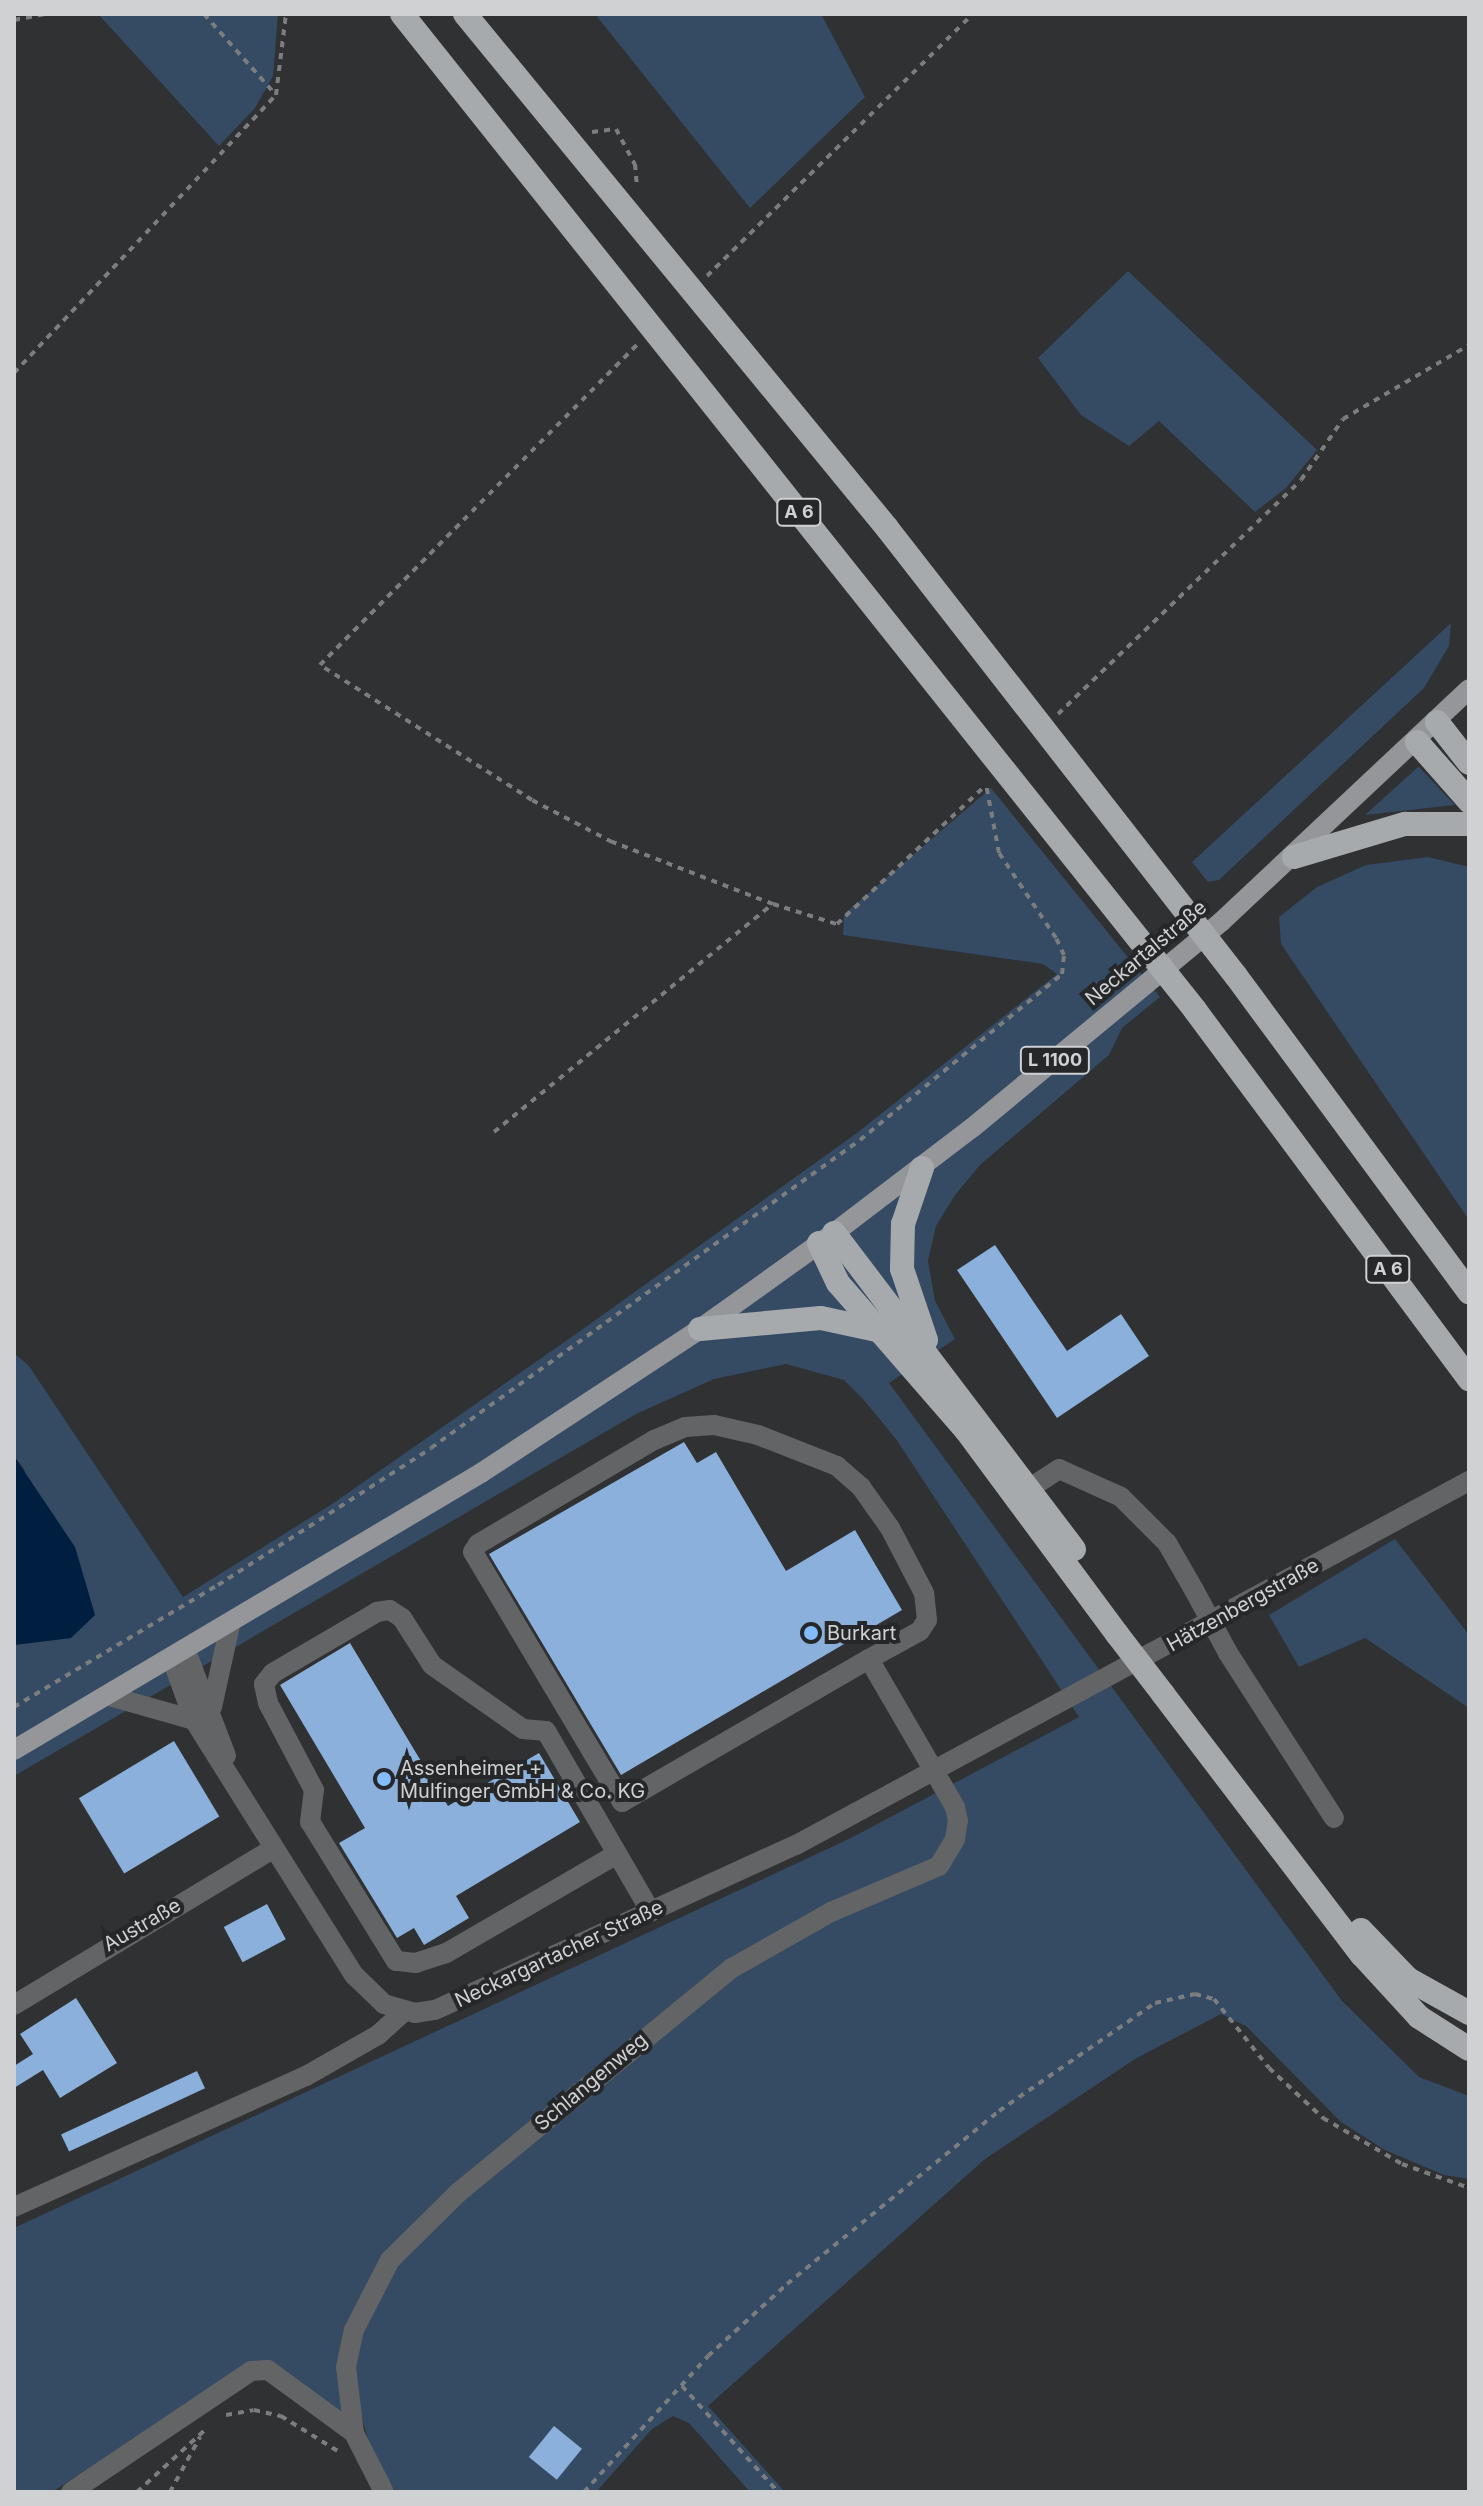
<!DOCTYPE html>
<html>
<head>
<meta charset="utf-8">
<style>
  body { margin:0 }
  #map { position:relative; width:1483px; height:2506px; overflow:hidden; background:#2f3133; font-family:Inter,sans-serif }
  div>[style] { position:absolute }
  [style*='--x'] { left:calc(var(--x)*1px); top:calc(var(--y)*1px); width:calc(var(--w)*1px); rotate:calc(var(--a)*1deg) }
  .green>* { inset:0; background:#354a63 }
  .water>* { inset:0; background:#001e40 }
  .building>* { inset:0; background:#8ab0db; transform-origin:0 0 }
  .path>* { height:4px; margin-top:-2px; transform-origin:0; background:repeating-linear-gradient(90deg,#7b7d7f 0 6px,transparent 0 12px) }
  .minor>* { height:20px; margin:-10px; padding:0 10px; transform-origin:10px; border-radius:10px; background:#636465 }
  .major>* { height:20px; margin:-10px; padding:0 10px; transform-origin:10px; border-radius:10px; background:#949699 }
  .highway>* { height:24px; margin:-12px; padding:0 12px; transform-origin:12px; border-radius:12px; background:#a7aaad }
  .minor-bridge>* { height:20px; margin:-10px; padding:0 10px; transform-origin:10px; border-radius:10px; background:#636465 }
  .highway-bridge>* { height:24px; margin:-12px; padding:0 12px; transform-origin:12px; border-radius:12px; background:#a7aaad }
  .dots>* { width:22px; height:22px; translate:-50% -50%; box-sizing:border-box; border:4px solid #252729; border-radius:50% }
  span { translate:-50% -50%; white-space:nowrap; text-align:center; line-height:1.15; -webkit-text-stroke:8px #252729; paint-order:stroke }
  .shield-label span { padding:2px 6px; background:#252729; border:2px solid; border-radius:6px; -webkit-text-stroke-width:0 }
  .shield-label { font-size:18px; color:#d0d1d3; font-weight:700 }
  .street-label { font-size:20px; color:#d0d1d3 }
  .poi-label { font-size:20px; color:#d0d1d3 }
  .left { translate:0 -50%; text-align:left }
  .frame { position:absolute; inset:0; border:16px solid #d0d1d3; pointer-events:none }
</style>
</head>
<body>
<div id="map">
  <div class="green">
    <i style="clip-path:polygon(98px 14px,278px 14px,273px 76px,255px 108px,219px 146px)"></i>
    <i style="clip-path:polygon(595px 14px,821px 14px,865px 97px,750px 208px)"></i>
    <i style="clip-path:polygon(1128px 271px,1317px 450px,1286px 488px,1255px 512px,1159px 421px,1129px 446px,1081px 415px,1038px 358px)"></i>
    <i style="clip-path:polygon(1451px 623px,1449px 646px,1424px 688px,1219px 880px,1208px 882px,1192px 862px)"></i>
    <i style="clip-path:polygon(1418px 766px,1455px 805px,1365px 815px,1418px 767px)"></i>
    <i style="clip-path:polygon(991px 788px,1160px 997px,1122px 1028px,1109px 1055px,980px 1165px,955px 1195px,936px 1226px,928px 1261px,935px 1301px,955px 1339px,889px 1383px,1342px 2001px,1419px 2077px,1469px 2096px,1469px 2179px,1444px 2175px,1385px 2150px,1341px 2122px,1246px 2026px,1221px 2014px,1135px 2059px,985px 2159px,708px 2406px,785px 2492px,750px 2492px,689px 2423px,673px 2416px,652px 2429px,596px 2492px,396px 2492px,372px 2453px,362px 2418px,337px 2414px,254px 2363px,52px 2492px,14px 2492px,14px 2228px,851px 1838px,1079px 1717px,896px 1439px,863px 1399px,844px 1380px,786px 1364px,714px 1379px,636px 1414px,14px 1776px,14px 1645px,71px 1638px,24px 1469px,14px 1456px,14px 1353px,29px 1366px,183px 1597px,332px 1504px,583px 1329px,857px 1133px,1057px 974px,1043px 964px,843px 935px,844px 914px)"></i>
    <i style="clip-path:polygon(1428px 857px,1469px 867px,1469px 1220px,1281px 944px,1279px 917px,1317px 887px,1366px 865px)"></i>
    <i style="clip-path:polygon(1395px 1539px,1469px 1635px,1469px 1708px,1365px 1638px,1299px 1667px,1269px 1615px)"></i>
  </div>
  <div class="water">
    <i style="clip-path:polygon(14px 1456px,75px 1547px,95px 1615px,71px 1638px,14px 1645px)"></i>
  </div>
  <div class="building">
    <i style="clip-path:polygon(995px 1245px,1067px 1351px,1121px 1314px,1149px 1356px,1057px 1418px,957px 1270px)"></i>
    <i style="clip-path:polygon(684px 1442px,697px 1463px,716px 1452px,786px 1571px,855px 1530px,902px 1610px,621px 1775px,489px 1554px)"></i>
    <i style="clip-path:polygon(350px 1643px,448px 1806px,539px 1753px,580px 1822px,456px 1896px,469px 1918px,424px 1945px,414px 1928px,397px 1938px,339px 1843px,365px 1828px,280px 1685px)"></i>
    <i style="left:174px;top:1741px;width:88px;height:111px;rotate:59deg"></i>
    <i style="left:267px;top:1904px;width:40px;height:49px;rotate:62deg"></i>
    <i style="clip-path:polygon(76px 1998px,117px 2063px,60px 2098px,43px 2070px,14px 2088px,14px 2066px,33px 2054px,20px 2034px)"></i>
    <i style="left:197px;top:2071px;width:19px;height:150px;rotate:65deg"></i>
    <i style="left:554px;top:2426px;width:36px;height:40px;rotate:39deg"></i>
  </div>
  <div class="path">
    <i style="--x:204;--y:14;--w:108;--a:48.4"></i>
    <i style="--x:14;--y:20;--w:33;--a:-11"></i>
    <i style="--x:592;--y:132;--w:24;--a:-7"></i>
    <i style="--x:616;--y:129;--w:40;--a:62"></i>
    <i style="--x:635;--y:164;--w:23;--a:85"></i>
    <i style="--x:707;--y:276;--w:373;--a:-44.6"></i>
    <i style="--x:14;--y:373;--w:382;--a:-46.7"></i>
    <i style="--x:276;--y:95;--w:82;--a:-83"></i>
    <i style="--x:1058;--y:714;--w:337;--a:-43.9"></i>
    <i style="--x:1301;--y:480;--w:74;--a:-55.5"></i>
    <i style="--x:1343;--y:419;--w:146;--a:-30.4"></i>
    <i style="--x:773;--y:904;--w:67;--a:17.4"></i>
    <i style="--x:837;--y:924;--w:202;--a:-43"></i>
    <i style="--x:494;--y:1132;--w:360;--a:-39.3"></i>
    <i style="--x:773;--y:904;--w:173;--a:-158.9"></i>
    <i style="--x:612;--y:842;--w:90;--a:-152.3"></i>
    <i style="--x:532;--y:800;--w:251;--a:-147.5"></i>
    <i style="--x:320;--y:665;--w:452;--a:-45.3"></i>
    <i style="--x:14;--y:1707;--w:238;--a:-30.9"></i>
    <i style="--x:218;--y:1585;--w:253;--a:-32.7"></i>
    <i style="--x:431;--y:1448;--w:528;--a:-35.68"></i>
    <i style="--x:860;--y:1140;--w:261;--a:-39.4"></i>
    <i style="--x:1062;--y:974;--w:19;--a:-84"></i>
    <i style="--x:1064;--y:955;--w:19;--a:-115"></i>
    <i style="--x:1056;--y:938;--w:102;--a:-123.8"></i>
    <i style="--x:999;--y:853;--w:70;--a:-100.7"></i>
    <i style="--x:682;--y:2386;--w:143;--a:47.8"></i>
    <i style="--x:226;--y:2415;--w:28;--a:-10"></i>
    <i style="--x:254;--y:2410;--w:28;--a:13"></i>
    <i style="--x:281;--y:2416;--w:70;--a:31.7"></i>
    <i style="--x:137;--y:2492;--w:93;--a:-42.4"></i>
    <i style="--x:170;--y:2492;--w:63;--a:-61.4"></i>
    <i style="--x:584;--y:2492;--w:184;--a:-47.6"></i>
    <i style="--x:708;--y:2356;--w:107;--a:-42.3"></i>
    <i style="--x:787;--y:2284;--w:274;--a:-39.2"></i>
    <i style="--x:999;--y:2111;--w:190;--a:-34.7"></i>
    <i style="--x:1155;--y:2003;--w:41;--a:-12.7"></i>
    <i style="--x:1195;--y:1994;--w:20;--a:15"></i>
    <i style="--x:1214;--y:1999;--w:88;--a:51.4"></i>
    <i style="--x:1269;--y:2068;--w:74;--a:42.8"></i>
    <i style="--x:1323;--y:2118;--w:91;--a:30.2"></i>
    <i style="--x:1402;--y:2164;--w:71;--a:19.7"></i>
  </div>
  <div class="minor">
    <i style="--x:1030;--y:1488;--w:35;--a:-33"></i>
    <i style="--x:1059;--y:1469;--w:68;--a:24.3"></i>
    <i style="--x:1121;--y:1497;--w:65;--a:45"></i>
    <i style="--x:1167;--y:1543;--w:54;--a:60.1"></i>
    <i style="--x:186;--y:1651;--w:112;--a:69.1"></i>
    <i style="--x:1228;--y:1653;--w:196;--a:57.3"></i>
    <i style="--x:172;--y:1659;--w:65;--a:70.2"></i>
    <i style="--x:194;--y:1720;--w:301;--a:57.9"></i>
    <i style="--x:354;--y:1975;--w:42;--a:44"></i>
    <i style="--x:384;--y:2004;--w:32;--a:16"></i>
    <i style="--x:415;--y:2013;--w:20;--a:-9"></i>
    <i style="--x:435;--y:2010;--w:397;--a:-24.6"></i>
    <i style="--x:796;--y:1845;--w:765;--a:-28.41"></i>
    <i style="--x:109;--y:1696;--w:88;--a:15.8"></i>
    <i style="--x:212;--y:1707;--w:84;--a:-77.6"></i>
    <i style="--x:617;--y:1854;--w:198;--a:149.9"></i>
    <i style="--x:446;--y:1953;--w:32;--a:162"></i>
    <i style="--x:416;--y:1963;--w:20;--a:-174"></i>
    <i style="--x:396;--y:1961;--w:163;--a:-121.7"></i>
    <i style="--x:310;--y:1822;--w:32;--a:-83"></i>
    <i style="--x:314;--y:1790;--w:98;--a:-117.9"></i>
    <i style="--x:268;--y:1703;--w:19;--a:-102"></i>
    <i style="--x:264;--y:1684;--w:14;--a:-51"></i>
    <i style="--x:273;--y:1673;--w:121;--a:-30.4"></i>
    <i style="--x:377;--y:1612;--w:13;--a:-9"></i>
    <i style="--x:390;--y:1610;--w:14;--a:34"></i>
    <i style="--x:402;--y:1618;--w:56;--a:57.4"></i>
    <i style="--x:432;--y:1665;--w:111;--a:35.1"></i>
    <i style="--x:523;--y:1729;--w:23;--a:5"></i>
    <i style="--x:546;--y:1731;--w:209;--a:59.9"></i>
    <i style="--x:14;--y:2005;--w:302;--a:-31.1"></i>
    <i style="--x:14;--y:2207;--w:320;--a:-24.2"></i>
    <i style="--x:306;--y:2076;--w:83;--a:-29.7"></i>
    <i style="--x:378;--y:2035;--w:36;--a:-42"></i>
    <i style="--x:71;--y:2492;--w:217;--a:-33.9"></i>
    <i style="--x:251;--y:2371;--w:17;--a:-3"></i>
    <i style="--x:268;--y:2370;--w:107;--a:36.2"></i>
    <i style="--x:384;--y:2492;--w:66;--a:-117"></i>
    <i style="--x:354;--y:2433;--w:66;--a:-96.9"></i>
    <i style="--x:346;--y:2367;--w:38;--a:-78"></i>
    <i style="--x:354;--y:2330;--w:79;--a:-62.8"></i>
    <i style="--x:390;--y:2260;--w:97;--a:-44.6"></i>
    <i style="--x:459;--y:2192;--w:353;--a:-39.4"></i>
    <i style="--x:732;--y:1968;--w:114;--a:-29.5"></i>
    <i style="--x:831;--y:1912;--w:117;--a:-23.1"></i>
    <i style="--x:939;--y:1866;--w:31;--a:-59"></i>
    <i style="--x:955;--y:1839;--w:18;--a:-81"></i>
    <i style="--x:958;--y:1821;--w:14;--a:-102"></i>
    <i style="--x:955;--y:1807;--w:171;--a:-120.2"></i>
    <i style="--x:869;--y:1659;--w:58;--a:-28.8"></i>
    <i style="--x:920;--y:1631;--w:13;--a:-58"></i>
    <i style="--x:927;--y:1620;--w:27;--a:-96"></i>
    <i style="--x:924;--y:1593;--w:73;--a:-117.6"></i>
    <i style="--x:890;--y:1528;--w:50;--a:-125.3"></i>
    <i style="--x:861;--y:1487;--w:32;--a:-139"></i>
    <i style="--x:837;--y:1466;--w:85;--a:-158.6"></i>
    <i style="--x:758;--y:1435;--w:45;--a:-167.2"></i>
    <i style="--x:714;--y:1425;--w:29;--a:176"></i>
    <i style="--x:685;--y:1427;--w:34;--a:157"></i>
    <i style="--x:654;--y:1440;--w:204;--a:149.4"></i>
    <i style="--x:478;--y:1544;--w:9;--a:122"></i>
    <i style="--x:473;--y:1552;--w:291;--a:59.2"></i>
    <i style="--x:622;--y:1802;--w:285;--a:-30.1"></i>
  </div>
  <div class="major">
    <i style="--x:14;--y:1750;--w:543;--a:-30.67"></i>
    <i style="--x:481;--y:1473;--w:262;--a:-33.3"></i>
    <i style="--x:700;--y:1329;--w:165;--a:-35.6"></i>
    <i style="--x:834;--y:1233;--w:173;--a:-37.3"></i>
    <i style="--x:972;--y:1128;--w:323;--a:-39.6"></i>
    <i style="--x:1221;--y:922;--w:340;--a:-43.2"></i>
  </div>
  <div class="highway">
    <i style="--x:1437;--y:722;--w:52;--a:52"></i>
    <i style="--x:1417;--y:742;--w:79;--a:48.6"></i>
    <i style="--x:1294;--y:857;--w:116;--a:-16.6"></i>
    <i style="--x:1405;--y:824;--w:64;--a:0"></i>
    <i style="--x:1236;--y:976;--w:393;--a:53.6"></i>
    <i style="--x:1195;--y:1010;--w:460;--a:53.4"></i>
    <i style="--x:922;--y:1168;--w:59;--a:108.7"></i>
    <i style="--x:903;--y:1224;--w:45;--a:91.3"></i>
    <i style="--x:902;--y:1269;--w:75;--a:71.3"></i>
    <i style="--x:834;--y:1233;--w:397;--a:52.8"></i>
    <i style="--x:819;--y:1243;--w:44;--a:64.6"></i>
    <i style="--x:838;--y:1283;--w:195;--a:49"></i>
    <i style="--x:966;--y:1430;--w:254;--a:53.5"></i>
    <i style="--x:700;--y:1329;--w:121;--a:-5.2"></i>
    <i style="--x:821;--y:1318;--w:57;--a:12.1"></i>
    <i style="--x:1163;--y:1694;--w:328;--a:52.7"></i>
    <i style="--x:1362;--y:1955;--w:84;--a:47.4"></i>
    <i style="--x:1419;--y:2017;--w:59;--a:32.6"></i>
    <i style="--x:1361;--y:1930;--w:68;--a:46.2"></i>
    <i style="--x:1408;--y:1979;--w:70;--a:29.1"></i>
  </div>
  <div class="minor-bridge">
    <i style="--x:1194;--y:1590;--w:72;--a:61.6"></i>
  </div>
  <div class="highway-bridge">
    <i style="--x:402;--y:14;--w:1273;--a:51.47"></i>
    <i style="--x:465;--y:14;--w:665;--a:50.61"></i>
    <i style="--x:887;--y:528;--w:568;--a:52.08"></i>
    <i style="--x:1117;--y:1634;--w:76;--a:52.5"></i>
  </div>
  <div class="dots">
    <i style="left:811px;top:1633px;background:#83bcfb"></i>
    <i style="left:384px;top:1779px;background:#83bcfb"></i>
  </div>
  <div class="shield-label">
    <span style="left:799px;top:512px">A 6</span>
    <span style="left:1055px;top:1060px">L 1100</span>
    <span style="left:1388px;top:1269px">A 6</span>
  </div>
  <div class="street-label">
    <span style="left:1146px;top:953px;rotate:-40deg">Neckartalstraße</span>
    <span style="left:1243px;top:1605px;rotate:-29deg">Hätzenbergstraße</span>
    <span style="left:142px;top:1925px;rotate:-30deg">Austraße</span>
    <span style="left:559px;top:1954px;rotate:-25deg">Neckargartacher Straße</span>
    <span style="left:591px;top:2082px;rotate:-40deg">Schlangenweg</span>
  </div>
  <div class="poi-label">
    <span class="left" style="left:827px;top:1633px">Burkart</span>
    <span class="left" style="left:400px;top:1780px">Assenheimer +<br>Mulfinger GmbH &amp; Co. KG</span>
  </div>
  <div class="frame"></div>
</div>
</body>
</html>
